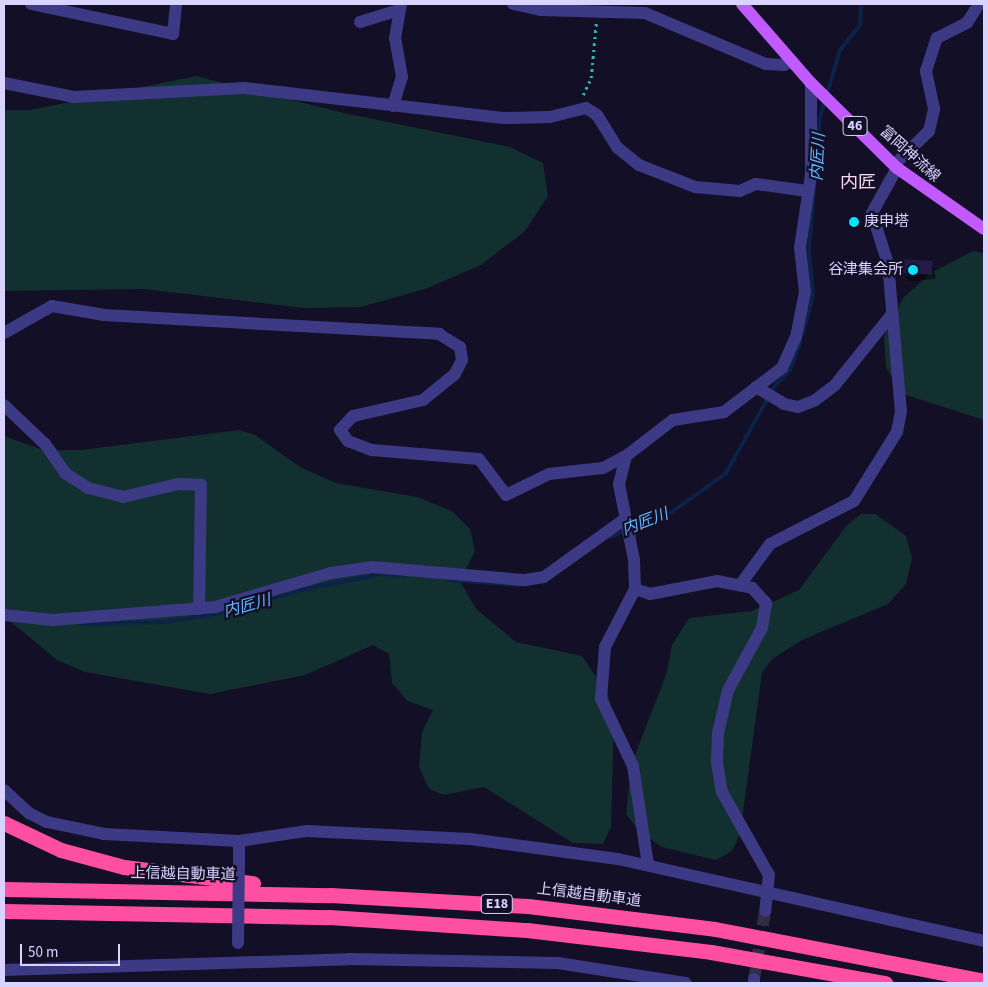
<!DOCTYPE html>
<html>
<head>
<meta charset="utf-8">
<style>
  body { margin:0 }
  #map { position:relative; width:988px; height:987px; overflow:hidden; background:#130f26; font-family:"Source Sans 3","Noto Sans JP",sans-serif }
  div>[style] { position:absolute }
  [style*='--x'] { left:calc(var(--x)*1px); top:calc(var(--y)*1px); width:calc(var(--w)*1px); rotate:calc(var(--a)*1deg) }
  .green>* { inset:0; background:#12302f }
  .shadow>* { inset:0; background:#0007 }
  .stream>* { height:4px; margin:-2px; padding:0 2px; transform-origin:2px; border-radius:2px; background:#0c2248 }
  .building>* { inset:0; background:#241b47; transform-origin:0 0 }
  .minor-tunnel>* { height:12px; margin-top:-6px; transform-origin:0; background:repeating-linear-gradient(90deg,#312d47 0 12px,transparent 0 18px) }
  .path>* { height:2.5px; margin-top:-1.25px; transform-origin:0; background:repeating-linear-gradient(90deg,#2fb8b0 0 2.5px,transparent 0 6.5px) }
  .minor>* { height:12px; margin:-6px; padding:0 6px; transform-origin:6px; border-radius:6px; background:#3d3a85 }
  .major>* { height:12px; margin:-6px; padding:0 6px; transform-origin:6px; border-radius:6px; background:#c25bff }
  .highway>* { height:15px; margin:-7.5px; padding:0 7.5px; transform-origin:7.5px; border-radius:7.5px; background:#ff4fa3 }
  .minor-bridge>* { height:12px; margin:-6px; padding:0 6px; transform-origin:6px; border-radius:6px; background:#3d3a85 }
  .dots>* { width:14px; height:14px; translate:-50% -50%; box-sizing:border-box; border:2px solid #130f26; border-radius:50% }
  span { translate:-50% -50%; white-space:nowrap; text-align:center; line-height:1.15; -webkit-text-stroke:4.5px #130f26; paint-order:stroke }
  .shield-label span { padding:1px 4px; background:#130f26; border:1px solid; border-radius:4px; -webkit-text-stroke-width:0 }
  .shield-label { font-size:14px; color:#d9d4ff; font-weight:700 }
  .street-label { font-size:15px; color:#d9d4ff }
  .poi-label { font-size:15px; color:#d9d4ff }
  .left { translate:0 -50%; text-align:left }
  .right { translate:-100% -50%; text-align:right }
  .water-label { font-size:16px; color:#62b6ff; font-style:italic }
  .quarter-label { font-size:18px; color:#ffd6f0 }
  .frame { position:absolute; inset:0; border:5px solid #d9d4ff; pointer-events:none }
  .scale { position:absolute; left:20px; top:944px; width:100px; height:22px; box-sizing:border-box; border:2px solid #d9d4ff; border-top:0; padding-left:6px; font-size:15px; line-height:18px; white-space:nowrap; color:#d9d4ff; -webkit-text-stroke:4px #130f26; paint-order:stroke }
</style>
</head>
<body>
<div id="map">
  <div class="green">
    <i style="clip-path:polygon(196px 76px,344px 113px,510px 147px,543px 163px,548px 196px,525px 231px,481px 265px,425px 289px,361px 307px,304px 308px,144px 289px,4px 291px,4px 110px,31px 110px)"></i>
    <i style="clip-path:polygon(973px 251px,984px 253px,984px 420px,900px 393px,886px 367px,884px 337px,903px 298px,931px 273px)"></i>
    <i style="clip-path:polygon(239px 430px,255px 435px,300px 467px,336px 483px,417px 497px,452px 511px,470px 529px,475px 551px,460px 581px,476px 609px,516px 642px,582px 656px,608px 695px,614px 718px,611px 827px,603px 844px,573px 843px,484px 787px,444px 795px,429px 789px,419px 767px,422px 732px,433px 710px,407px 701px,392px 683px,389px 654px,373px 645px,305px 675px,210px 694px,85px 672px,57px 660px,4px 616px,4px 436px,43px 450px,81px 450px)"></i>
    <i style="clip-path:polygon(861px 514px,875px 514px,906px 536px,912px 558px,906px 584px,888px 604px,802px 640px,772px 659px,762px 673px,740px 834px,732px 851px,716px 860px,662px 847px,640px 832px,626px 814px,631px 765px,666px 675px,672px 645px,689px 618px,752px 611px,799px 590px,847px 525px)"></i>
  </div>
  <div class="shadow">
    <i style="clip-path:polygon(932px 262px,936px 279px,910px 281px,906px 277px)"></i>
  </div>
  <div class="stream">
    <i style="--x:803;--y:333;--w:39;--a:-75"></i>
    <i style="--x:813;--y:295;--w:45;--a:-95.1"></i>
    <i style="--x:809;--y:250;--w:133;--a:-85.3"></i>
    <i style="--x:820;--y:117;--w:70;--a:-73.4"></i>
    <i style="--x:840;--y:50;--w:32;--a:-51"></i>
    <i style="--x:860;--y:25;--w:21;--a:-87"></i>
    <i style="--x:610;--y:537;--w:67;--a:-22"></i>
    <i style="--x:672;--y:512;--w:67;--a:-35.8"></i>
    <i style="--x:726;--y:473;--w:98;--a:-60.8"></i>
    <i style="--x:774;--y:387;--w:23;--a:-47"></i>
    <i style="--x:790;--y:370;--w:30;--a:-70"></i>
    <i style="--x:448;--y:580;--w:73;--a:3.9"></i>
    <i style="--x:81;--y:624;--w:84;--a:-1.4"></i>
    <i style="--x:165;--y:622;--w:63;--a:-9.2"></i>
    <i style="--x:227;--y:612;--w:77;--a:-16.6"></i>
    <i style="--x:301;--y:590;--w:82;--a:-11.3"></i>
    <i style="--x:381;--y:574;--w:23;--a:5"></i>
  </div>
  <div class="building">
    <i style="left:933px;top:261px;width:14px;height:30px;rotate:94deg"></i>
  </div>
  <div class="minor-tunnel">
    <i style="--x:754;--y:979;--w:69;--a:-80.8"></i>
  </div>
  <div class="path">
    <i style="--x:583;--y:95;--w:19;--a:-65"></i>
    <i style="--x:591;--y:78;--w:55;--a:-84.8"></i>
  </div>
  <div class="minor">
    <i style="--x:31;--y:4;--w:145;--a:11.9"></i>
    <i style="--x:173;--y:34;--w:30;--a:-84"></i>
    <i style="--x:513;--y:4;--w:29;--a:12"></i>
    <i style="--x:541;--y:10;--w:104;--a:1.7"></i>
    <i style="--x:645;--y:13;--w:131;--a:22.9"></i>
    <i style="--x:766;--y:64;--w:18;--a:3"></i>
    <i style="--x:784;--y:65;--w:9;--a:-27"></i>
    <i style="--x:360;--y:22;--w:39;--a:-17"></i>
    <i style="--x:4;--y:83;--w:71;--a:11.3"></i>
    <i style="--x:74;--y:97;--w:170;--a:-3"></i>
    <i style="--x:244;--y:88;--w:261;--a:6.6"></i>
    <i style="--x:503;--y:118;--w:47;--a:-1.2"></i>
    <i style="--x:550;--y:117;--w:37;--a:-14"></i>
    <i style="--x:586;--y:108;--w:13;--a:32"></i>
    <i style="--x:597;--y:115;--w:39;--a:58"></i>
    <i style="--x:618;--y:148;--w:27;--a:39"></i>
    <i style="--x:639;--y:165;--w:60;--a:21.4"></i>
    <i style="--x:695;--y:187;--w:45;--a:5.1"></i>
    <i style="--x:740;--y:191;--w:17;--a:-24"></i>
    <i style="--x:756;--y:184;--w:52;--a:7.7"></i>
    <i style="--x:393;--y:106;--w:30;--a:-73"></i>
    <i style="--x:402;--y:77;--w:40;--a:-100"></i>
    <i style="--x:395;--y:38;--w:35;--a:-80"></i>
    <i style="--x:894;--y:165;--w:49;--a:-44.2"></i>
    <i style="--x:929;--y:131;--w:23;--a:-77"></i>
    <i style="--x:934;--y:109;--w:39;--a:-102"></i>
    <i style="--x:926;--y:71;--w:35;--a:-72"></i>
    <i style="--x:937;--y:38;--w:34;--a:-27"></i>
    <i style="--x:967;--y:23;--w:22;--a:-58"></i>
    <i style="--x:4;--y:333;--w:55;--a:-29.4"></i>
    <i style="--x:52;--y:306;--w:53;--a:9.8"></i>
    <i style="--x:104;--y:315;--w:336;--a:3.2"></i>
    <i style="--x:439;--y:334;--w:25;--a:32"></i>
    <i style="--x:460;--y:347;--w:13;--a:81"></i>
    <i style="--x:462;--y:360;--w:16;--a:117"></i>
    <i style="--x:455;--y:374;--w:41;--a:140.9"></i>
    <i style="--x:423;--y:400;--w:72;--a:167.1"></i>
    <i style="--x:353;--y:416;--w:19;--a:133"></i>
    <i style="--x:340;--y:430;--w:14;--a:54"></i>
    <i style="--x:348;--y:441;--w:26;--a:21"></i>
    <i style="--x:372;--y:450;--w:107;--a:4.8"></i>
    <i style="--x:479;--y:459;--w:45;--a:53.1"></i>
    <i style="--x:506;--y:495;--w:48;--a:-26"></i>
    <i style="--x:549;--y:474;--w:54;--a:-6.3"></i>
    <i style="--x:603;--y:468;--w:26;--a:-28"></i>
    <i style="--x:756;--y:387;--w:33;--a:31"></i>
    <i style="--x:784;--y:404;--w:14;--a:12"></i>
    <i style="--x:798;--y:407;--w:17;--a:-21"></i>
    <i style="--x:814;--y:401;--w:26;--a:-37"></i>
    <i style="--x:835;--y:385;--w:91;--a:-51.2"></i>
    <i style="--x:4;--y:405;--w:57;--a:43.6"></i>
    <i style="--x:45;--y:444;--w:35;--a:55"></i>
    <i style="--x:65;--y:473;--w:27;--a:33"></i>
    <i style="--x:88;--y:488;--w:36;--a:14"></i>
    <i style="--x:123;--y:497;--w:57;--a:-13.3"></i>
    <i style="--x:178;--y:484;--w:23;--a:2"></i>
    <i style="--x:201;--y:485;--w:124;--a:90.9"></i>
    <i style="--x:740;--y:585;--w:51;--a:-53.8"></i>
    <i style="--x:770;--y:544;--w:94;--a:-27.1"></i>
    <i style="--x:854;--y:501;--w:81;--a:-58.1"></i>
    <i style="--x:897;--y:432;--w:20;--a:-79"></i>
    <i style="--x:901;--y:412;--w:149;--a:-95"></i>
    <i style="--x:888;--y:264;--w:53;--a:-107.4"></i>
    <i style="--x:872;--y:213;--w:51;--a:-60.9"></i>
    <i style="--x:635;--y:589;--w:16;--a:18"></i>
    <i style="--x:650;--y:594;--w:68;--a:-11"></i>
    <i style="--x:717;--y:581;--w:36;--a:11"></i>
    <i style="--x:752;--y:588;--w:21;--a:47"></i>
    <i style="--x:766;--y:603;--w:25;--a:99"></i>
    <i style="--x:762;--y:628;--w:71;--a:118.7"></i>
    <i style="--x:728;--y:690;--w:44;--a:103.1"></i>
    <i style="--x:718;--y:733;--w:29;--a:92"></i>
    <i style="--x:717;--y:762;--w:30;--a:81"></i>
    <i style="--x:722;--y:792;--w:95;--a:60.5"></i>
    <i style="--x:769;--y:875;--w:36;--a:96"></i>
    <i style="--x:4;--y:615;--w:49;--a:5.8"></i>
    <i style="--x:53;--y:620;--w:163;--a:-4.6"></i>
    <i style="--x:215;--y:607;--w:121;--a:-16.3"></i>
    <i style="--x:331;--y:573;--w:41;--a:-8.3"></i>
    <i style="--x:372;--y:567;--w:154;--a:4.9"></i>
    <i style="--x:525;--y:580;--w:19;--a:-9"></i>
    <i style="--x:544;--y:577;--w:101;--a:-35.7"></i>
    <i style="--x:4;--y:790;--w:34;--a:43"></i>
    <i style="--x:29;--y:813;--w:20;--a:27"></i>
    <i style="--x:47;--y:822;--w:58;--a:11.9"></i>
    <i style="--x:104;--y:834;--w:135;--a:3"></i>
    <i style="--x:239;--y:841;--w:69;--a:-8.4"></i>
    <i style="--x:307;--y:831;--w:163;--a:2.8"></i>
    <i style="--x:470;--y:839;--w:149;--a:7.7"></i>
    <i style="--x:618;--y:859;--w:375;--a:12.6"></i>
    <i style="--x:648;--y:865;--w:100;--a:-98.6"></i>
    <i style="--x:633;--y:766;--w:74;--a:-115.5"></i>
    <i style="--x:601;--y:699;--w:52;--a:-85.6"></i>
    <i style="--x:605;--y:647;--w:65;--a:-62.7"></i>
    <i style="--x:635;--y:589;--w:29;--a:-92"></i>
    <i style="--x:634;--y:560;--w:77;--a:-101.2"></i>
    <i style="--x:619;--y:484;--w:29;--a:-76"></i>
    <i style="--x:626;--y:456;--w:59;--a:-37.5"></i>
    <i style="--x:673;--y:420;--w:52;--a:-8.9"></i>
    <i style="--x:724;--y:412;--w:73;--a:-37.2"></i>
    <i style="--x:782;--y:368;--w:34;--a:-66"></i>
    <i style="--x:796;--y:337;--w:46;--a:-78.7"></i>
    <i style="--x:805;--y:292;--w:44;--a:-96.5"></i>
    <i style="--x:800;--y:248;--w:75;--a:-81.5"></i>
    <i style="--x:811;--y:174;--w:91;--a:-90"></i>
    <i style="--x:239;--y:866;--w:25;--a:-90"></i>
    <i style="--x:4;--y:970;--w:345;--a:-1.8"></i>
    <i style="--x:349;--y:959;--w:209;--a:1.1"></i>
    <i style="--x:558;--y:963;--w:129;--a:8.9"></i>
    <i style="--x:754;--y:983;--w:4;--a:-90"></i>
  </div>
  <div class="major">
    <i style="--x:742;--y:4;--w:105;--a:48.9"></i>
    <i style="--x:811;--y:83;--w:121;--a:44.7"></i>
    <i style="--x:897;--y:168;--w:106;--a:35"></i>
  </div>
  <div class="highway">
    <i style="--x:4;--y:823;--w:63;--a:25.3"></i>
    <i style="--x:61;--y:850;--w:65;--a:15.1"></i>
    <i style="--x:124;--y:867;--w:130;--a:7.1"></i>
    <i style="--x:4;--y:889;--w:326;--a:1.1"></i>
    <i style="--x:330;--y:895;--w:198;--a:3.2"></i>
    <i style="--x:528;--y:906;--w:188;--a:7"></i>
    <i style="--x:715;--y:929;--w:274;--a:10.9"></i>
    <i style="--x:4;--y:911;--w:325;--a:1.1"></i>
    <i style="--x:329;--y:917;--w:198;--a:3.8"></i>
    <i style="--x:527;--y:930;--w:185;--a:6.8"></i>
    <i style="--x:711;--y:952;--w:177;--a:10.1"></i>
  </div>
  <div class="minor-bridge">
    <i style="--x:238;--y:943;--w:77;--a:-89.3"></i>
  </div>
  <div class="dots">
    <i style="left:854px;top:222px;background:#00e5ff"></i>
    <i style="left:913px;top:270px;background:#00e5ff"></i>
  </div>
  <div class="shield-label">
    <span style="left:855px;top:126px">46</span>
    <span style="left:497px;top:904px">E18</span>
  </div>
  <div class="street-label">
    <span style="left:910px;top:154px;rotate:42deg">富岡神流線</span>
    <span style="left:183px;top:874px;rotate:1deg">上信越自動車道</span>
    <span style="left:589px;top:895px;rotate:7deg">上信越自動車道</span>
  </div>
  <div class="poi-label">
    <span class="left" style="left:864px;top:222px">庚申塔</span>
    <span class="right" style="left:903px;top:270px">谷津集会所</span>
  </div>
  <div class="water-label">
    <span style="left:818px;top:157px;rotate:-87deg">内匠川</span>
    <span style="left:645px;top:522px;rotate:-21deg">内匠川</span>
    <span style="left:247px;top:606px;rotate:-15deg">内匠川</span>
  </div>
  <div class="quarter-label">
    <span style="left:858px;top:183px">内匠</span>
  </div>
  <div class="frame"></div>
  <div class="scale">50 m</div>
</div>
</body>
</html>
